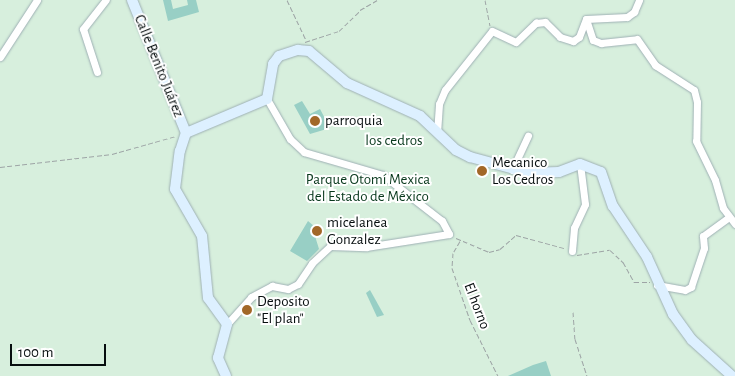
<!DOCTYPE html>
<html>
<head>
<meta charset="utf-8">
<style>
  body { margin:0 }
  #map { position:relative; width:735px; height:376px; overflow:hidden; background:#f4fcfd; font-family:"Alegreya Sans",sans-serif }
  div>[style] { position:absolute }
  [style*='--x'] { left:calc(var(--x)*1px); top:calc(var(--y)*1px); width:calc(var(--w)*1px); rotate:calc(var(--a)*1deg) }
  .green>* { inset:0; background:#d7efdd; transform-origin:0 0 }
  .building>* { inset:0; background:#98cfc5 }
  .path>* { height:1px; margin-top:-0.5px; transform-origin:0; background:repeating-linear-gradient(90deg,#9da4a5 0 5px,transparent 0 7.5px) }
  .roads { filter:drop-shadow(0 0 1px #9eb0b4) drop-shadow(0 0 1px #9eb0b4) }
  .street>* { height:7px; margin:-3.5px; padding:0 3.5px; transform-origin:3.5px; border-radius:3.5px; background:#fff }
  .secondary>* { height:10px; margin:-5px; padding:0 5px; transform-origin:5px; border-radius:5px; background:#ddf0ff }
  .dots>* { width:14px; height:14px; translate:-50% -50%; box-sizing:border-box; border:2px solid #fff; border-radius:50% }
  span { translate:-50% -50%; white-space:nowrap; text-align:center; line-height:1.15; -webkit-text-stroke:4px #fff; paint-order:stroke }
  .street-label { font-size:15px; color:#070e0f }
  .poi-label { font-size:15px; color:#070e0f }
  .left { translate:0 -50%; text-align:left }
  .park-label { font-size:15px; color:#09391d }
  .scale { position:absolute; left:10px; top:344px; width:96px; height:22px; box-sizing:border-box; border:2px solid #070e0f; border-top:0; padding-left:6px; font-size:15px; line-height:18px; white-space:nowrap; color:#070e0f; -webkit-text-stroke:4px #fff; paint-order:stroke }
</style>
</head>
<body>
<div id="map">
  <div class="green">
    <i style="left:0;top:0;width:735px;height:376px"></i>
  </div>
  <div class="building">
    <i style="clip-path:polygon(163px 0,171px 0,173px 9px,188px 5px,187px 0,196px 0,199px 12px,168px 21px)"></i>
    <i style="clip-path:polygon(302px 101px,310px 114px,320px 109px,330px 128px,310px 134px,294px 105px)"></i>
    <i style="clip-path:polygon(308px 221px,321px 232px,315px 236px,319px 249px,307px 261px,290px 251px)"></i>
    <i style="clip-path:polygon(370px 290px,384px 315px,377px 317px,366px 293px)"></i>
    <i style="clip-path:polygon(546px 361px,551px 376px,508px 376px,533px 365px)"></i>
  </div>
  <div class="path">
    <i style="--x:287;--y:0;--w:44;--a:64.6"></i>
    <i style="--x:485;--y:0;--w:26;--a:79"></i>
    <i style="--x:360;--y:10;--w:20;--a:-30"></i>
    <i style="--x:305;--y:42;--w:36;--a:-18"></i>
    <i style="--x:339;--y:31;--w:28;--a:-44"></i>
    <i style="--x:0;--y:167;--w:113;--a:-6.6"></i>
    <i style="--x:112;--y:154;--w:66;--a:-15.7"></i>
    <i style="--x:456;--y:238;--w:36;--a:23"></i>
    <i style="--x:489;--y:252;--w:11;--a:-15"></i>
    <i style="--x:500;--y:249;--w:21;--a:-41"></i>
    <i style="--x:516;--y:235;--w:50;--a:15.2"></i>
    <i style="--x:460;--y:241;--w:14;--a:120"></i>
    <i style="--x:453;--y:253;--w:15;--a:94"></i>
    <i style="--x:452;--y:268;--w:55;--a:70.9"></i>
    <i style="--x:470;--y:320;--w:63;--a:63.4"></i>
    <i style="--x:577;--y:255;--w:33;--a:-9"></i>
    <i style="--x:610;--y:250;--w:18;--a:43"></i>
    <i style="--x:623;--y:262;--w:23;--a:61"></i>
    <i style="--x:634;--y:282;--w:16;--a:0"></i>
    <i style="--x:573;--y:312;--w:27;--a:86"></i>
    <i style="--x:575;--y:339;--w:39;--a:72"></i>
  </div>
  <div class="roads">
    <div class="street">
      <i style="--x:586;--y:19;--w:22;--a:72"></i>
      <i style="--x:593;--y:40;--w:9;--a:21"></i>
      <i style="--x:601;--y:43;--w:36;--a:-6"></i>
      <i style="--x:637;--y:39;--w:32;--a:55"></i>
      <i style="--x:655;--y:65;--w:46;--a:32.7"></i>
      <i style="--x:694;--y:90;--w:12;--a:76"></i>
      <i style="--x:697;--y:102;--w:39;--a:91"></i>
      <i style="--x:696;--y:141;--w:43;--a:64"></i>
      <i style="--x:715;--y:180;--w:29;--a:74"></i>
      <i style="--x:723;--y:208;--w:20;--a:53"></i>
      <i style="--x:0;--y:57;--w:68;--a:-57"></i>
      <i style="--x:97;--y:72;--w:45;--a:-108"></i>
      <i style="--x:83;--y:29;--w:37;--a:-52"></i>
      <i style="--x:437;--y:133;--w:29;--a:-86"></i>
      <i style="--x:439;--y:104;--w:15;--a:-67"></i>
      <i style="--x:445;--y:90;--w:75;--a:-51.5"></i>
      <i style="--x:492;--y:31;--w:26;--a:25"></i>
      <i style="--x:516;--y:42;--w:28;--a:-44"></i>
      <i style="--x:536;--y:23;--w:9;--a:-6"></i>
      <i style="--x:545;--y:22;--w:21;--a:45"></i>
      <i style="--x:560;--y:37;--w:14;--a:17"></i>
      <i style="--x:573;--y:41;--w:7;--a:-34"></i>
      <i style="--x:579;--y:37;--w:19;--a:-69"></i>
      <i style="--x:586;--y:19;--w:41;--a:-2.8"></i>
      <i style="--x:627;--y:17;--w:9;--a:-36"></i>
      <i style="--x:634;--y:12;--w:13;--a:-67"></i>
      <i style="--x:512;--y:170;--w:38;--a:-65"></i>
      <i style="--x:572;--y:251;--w:23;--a:-85"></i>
      <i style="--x:574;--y:228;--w:26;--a:-65"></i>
      <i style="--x:585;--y:204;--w:40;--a:-97.1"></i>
      <i style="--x:657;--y:285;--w:28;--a:10"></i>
      <i style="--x:685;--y:290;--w:7;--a:-27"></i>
      <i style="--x:691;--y:287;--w:41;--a:-71.6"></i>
      <i style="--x:704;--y:248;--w:12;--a:-95"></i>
      <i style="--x:703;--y:236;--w:31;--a:-36"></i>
      <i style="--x:227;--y:324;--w:36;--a:-48"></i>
      <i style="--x:251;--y:297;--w:24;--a:-28"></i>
      <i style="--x:272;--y:286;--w:16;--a:11"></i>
      <i style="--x:288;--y:289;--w:11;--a:-27"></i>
      <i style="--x:298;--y:284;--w:25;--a:-56"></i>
      <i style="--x:312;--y:263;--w:25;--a:-43"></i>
      <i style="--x:330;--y:246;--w:36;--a:2"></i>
      <i style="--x:366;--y:247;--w:84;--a:-8.9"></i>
      <i style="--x:449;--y:234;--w:15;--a:-118"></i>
      <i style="--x:442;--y:221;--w:75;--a:-142.1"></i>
      <i style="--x:383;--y:175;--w:82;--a:-163.8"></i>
      <i style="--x:304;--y:152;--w:19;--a:-137"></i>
      <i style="--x:290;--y:139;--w:46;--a:-119.9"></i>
    </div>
    <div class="secondary">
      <i style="--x:132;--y:0;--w:144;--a:67.9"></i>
      <i style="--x:226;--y:376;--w:20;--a:-114"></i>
      <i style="--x:218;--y:358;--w:35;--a:-75"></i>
      <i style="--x:227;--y:324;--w:32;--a:-126"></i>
      <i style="--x:208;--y:298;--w:62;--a:-95.5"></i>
      <i style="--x:202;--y:236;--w:54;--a:-119.9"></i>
      <i style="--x:175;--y:189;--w:38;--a:-83"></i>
      <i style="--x:180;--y:151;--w:19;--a:-72"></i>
      <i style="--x:186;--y:133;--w:88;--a:-22.8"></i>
      <i style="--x:267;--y:99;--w:36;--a:-80"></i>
      <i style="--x:273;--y:64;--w:10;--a:-53"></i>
      <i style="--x:279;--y:56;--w:20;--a:-18"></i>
      <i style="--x:298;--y:50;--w:11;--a:5"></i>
      <i style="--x:309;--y:51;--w:50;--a:40.1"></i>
      <i style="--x:347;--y:83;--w:80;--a:24.3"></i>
      <i style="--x:420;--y:116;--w:50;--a:43.4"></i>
      <i style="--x:456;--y:150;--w:16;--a:27"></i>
      <i style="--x:470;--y:157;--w:61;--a:15.2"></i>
      <i style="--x:529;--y:173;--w:30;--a:-2"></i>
      <i style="--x:559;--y:172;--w:22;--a:-21"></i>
      <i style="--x:580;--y:164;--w:22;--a:21"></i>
      <i style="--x:601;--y:172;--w:36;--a:71"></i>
      <i style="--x:613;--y:206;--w:61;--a:56.3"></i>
      <i style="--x:647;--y:257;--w:63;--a:65.5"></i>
      <i style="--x:673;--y:314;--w:32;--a:54"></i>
      <i style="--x:692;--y:340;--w:54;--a:42"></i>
    </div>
  </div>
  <div class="dots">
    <i style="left:315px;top:121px;background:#a26828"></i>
    <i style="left:482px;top:171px;background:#a26828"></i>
    <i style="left:317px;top:231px;background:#a26828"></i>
    <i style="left:247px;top:310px;background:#a26828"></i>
  </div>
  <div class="street-label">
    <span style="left:159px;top:66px;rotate:68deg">Calle Benito Juárez</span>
    <span style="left:477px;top:306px;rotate:69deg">El horno</span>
  </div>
  <div class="poi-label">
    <span class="left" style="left:325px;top:121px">parroquia</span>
    <span class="left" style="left:492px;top:171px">Mecanico<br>Los Cedros</span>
    <span class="left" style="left:327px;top:231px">micelanea<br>Gonzalez</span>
    <span class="left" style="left:257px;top:310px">Deposito<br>"El plan"</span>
  </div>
  <div class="park-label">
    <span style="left:394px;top:141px">los cedros</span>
    <span style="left:368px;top:188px">Parque Otomí Mexica<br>del Estado de México</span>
  </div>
  <div class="scale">100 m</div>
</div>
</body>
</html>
